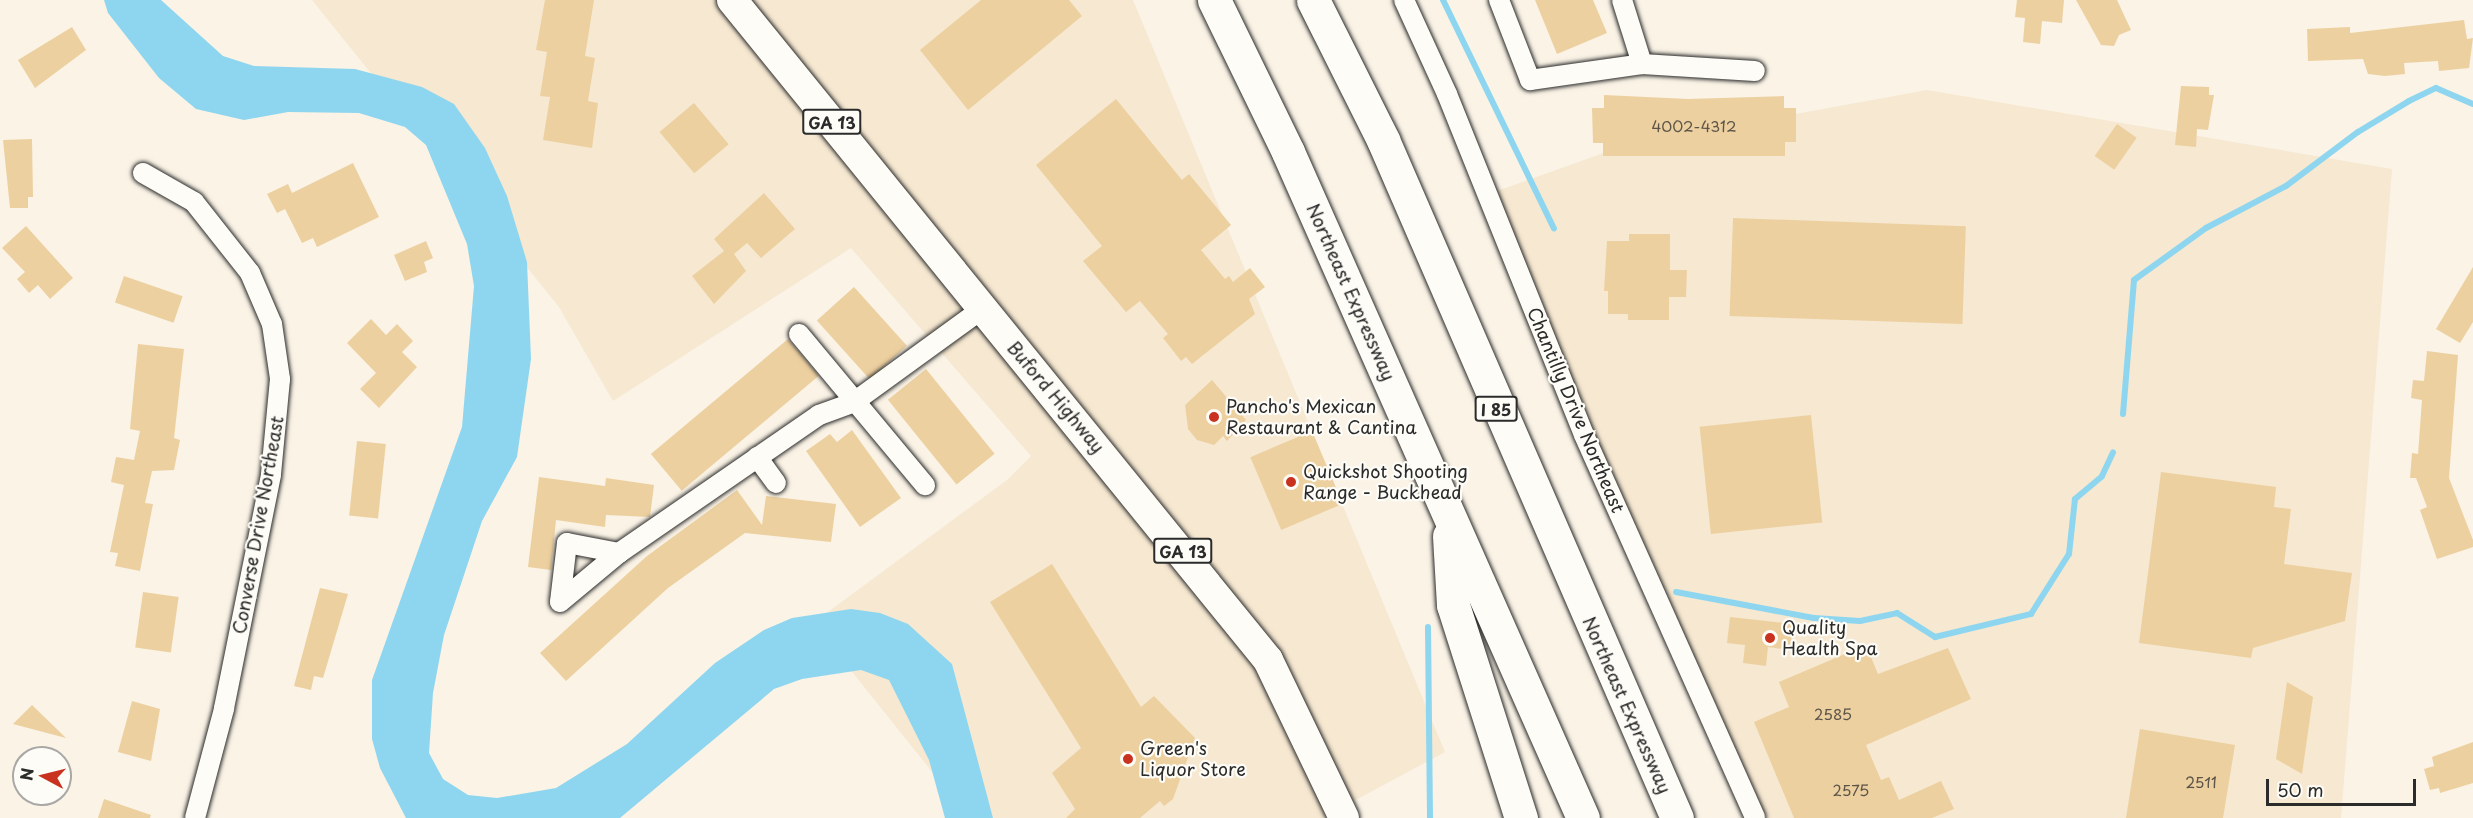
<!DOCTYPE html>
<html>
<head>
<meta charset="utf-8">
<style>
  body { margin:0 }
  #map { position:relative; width:2473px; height:818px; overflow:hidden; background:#faf3e6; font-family:"Playpen Sans",sans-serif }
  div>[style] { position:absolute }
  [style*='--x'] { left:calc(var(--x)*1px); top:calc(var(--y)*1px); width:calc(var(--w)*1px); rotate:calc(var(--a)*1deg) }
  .built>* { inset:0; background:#f6e8d1 }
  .water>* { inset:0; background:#8ed6ef }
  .stream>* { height:6px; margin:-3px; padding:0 3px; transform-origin:3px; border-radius:3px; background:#8ed6ef }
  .building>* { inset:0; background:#edd0a0; transform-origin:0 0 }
  .roads { filter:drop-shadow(0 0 2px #2b2b2b) drop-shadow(0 0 2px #2b2b2b) }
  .minor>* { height:20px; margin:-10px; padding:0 10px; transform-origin:10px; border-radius:10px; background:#fdfcf7 }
  .primary>* { height:30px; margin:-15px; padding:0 15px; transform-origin:15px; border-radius:15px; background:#fdfcf7 }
  .motorway>* { height:33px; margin:-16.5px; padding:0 16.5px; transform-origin:16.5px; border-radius:16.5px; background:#fdfcf7 }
  .dots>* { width:16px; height:16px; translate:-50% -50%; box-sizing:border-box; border:3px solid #fdfcf7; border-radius:50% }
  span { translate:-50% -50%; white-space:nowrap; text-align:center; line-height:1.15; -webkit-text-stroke:4.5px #fdfcf7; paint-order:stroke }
  .number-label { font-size:15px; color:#5c5448 }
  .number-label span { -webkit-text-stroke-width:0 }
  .shield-label span { padding:2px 4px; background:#fdfcf7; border:2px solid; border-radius:4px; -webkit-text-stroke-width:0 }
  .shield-label { font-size:16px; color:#2b2b2b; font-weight:700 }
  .street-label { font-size:18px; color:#2b2b2b }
  .poi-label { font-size:18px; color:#2b2b2b }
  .left { translate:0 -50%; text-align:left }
  .north { position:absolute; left:12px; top:746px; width:60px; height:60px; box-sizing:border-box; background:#fdfcf7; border:2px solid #a9a8a5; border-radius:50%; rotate:277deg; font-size:16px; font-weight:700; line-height:24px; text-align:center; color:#2b2b2b }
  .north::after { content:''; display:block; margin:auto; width:21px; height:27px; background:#c8321e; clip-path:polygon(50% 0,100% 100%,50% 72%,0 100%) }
  .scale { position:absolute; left:2266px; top:779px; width:150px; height:27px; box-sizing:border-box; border:3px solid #2b2b2b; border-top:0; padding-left:8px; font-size:18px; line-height:21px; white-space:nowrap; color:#2b2b2b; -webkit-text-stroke:4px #fdfcf7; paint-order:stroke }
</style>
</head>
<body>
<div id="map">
  <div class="built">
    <i style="clip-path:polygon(312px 0,1133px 0,1445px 752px,1322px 818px,969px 818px,813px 623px,1007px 480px,1031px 456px,851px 248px,613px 401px,559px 307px)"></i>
    <i style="clip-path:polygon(1927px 90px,2392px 169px,2341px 818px,1753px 818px,1654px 567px,1483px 196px,1626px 145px)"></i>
  </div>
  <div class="water">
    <i style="clip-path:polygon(104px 0,161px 0,223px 56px,254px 66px,355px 69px,422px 87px,454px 104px,485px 148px,507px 196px,527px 262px,531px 359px,517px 457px,482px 521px,444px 635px,433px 693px,429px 753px,443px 779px,468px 795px,497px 798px,556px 788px,627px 744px,715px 663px,764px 630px,792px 618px,851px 609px,880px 613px,908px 624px,952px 664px,993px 818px,945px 818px,929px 760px,889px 680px,861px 670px,802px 679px,774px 689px,620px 818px,406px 818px,380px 768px,372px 739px,372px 680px,462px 427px,474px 286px,467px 244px,426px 145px,405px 127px,359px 113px,288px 112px,244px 120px,196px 109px,159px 78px,108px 13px)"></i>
  </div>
  <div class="stream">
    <i style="--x:1443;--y:0;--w:254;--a:64.1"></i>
    <i style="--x:2123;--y:414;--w:134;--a:-85.3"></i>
    <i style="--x:2134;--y:280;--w:89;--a:-35.8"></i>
    <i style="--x:2206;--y:228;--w:90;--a:-27.7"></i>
    <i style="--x:2286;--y:186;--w:90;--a:-36.9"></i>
    <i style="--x:2358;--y:132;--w:60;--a:-31.3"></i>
    <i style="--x:2409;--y:101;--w:30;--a:-26"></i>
    <i style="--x:2436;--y:88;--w:40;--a:23.4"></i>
    <i style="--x:1676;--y:592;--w:140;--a:10.7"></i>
    <i style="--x:1814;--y:618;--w:46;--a:3.7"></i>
    <i style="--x:1860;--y:621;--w:38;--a:-12"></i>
    <i style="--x:1897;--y:613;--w:45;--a:32.3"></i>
    <i style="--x:1935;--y:637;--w:99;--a:-13.5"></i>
    <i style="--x:2031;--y:614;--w:71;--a:-57.7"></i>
    <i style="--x:2069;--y:554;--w:55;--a:-83.8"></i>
    <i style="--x:2075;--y:499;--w:35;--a:-40"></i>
    <i style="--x:2102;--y:476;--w:26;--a:-65"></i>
    <i style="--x:1428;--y:627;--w:191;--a:89.4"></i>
  </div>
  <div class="building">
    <i style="clip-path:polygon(545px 0,594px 0,585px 56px,595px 58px,588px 101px,598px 103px,592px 148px,543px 140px,550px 97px,540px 96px,547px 52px,536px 50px)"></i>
    <i style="clip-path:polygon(981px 0,1069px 0,1082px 16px,968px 110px,920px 50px)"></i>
    <i style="clip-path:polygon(1535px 0,1593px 0,1607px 33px,1557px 54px)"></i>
    <i style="clip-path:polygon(2017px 0,2064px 0,2062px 23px,2042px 21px,2040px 44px,2023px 42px,2025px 18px,2015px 17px)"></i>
    <i style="clip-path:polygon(2076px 0,2117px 0,2131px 30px,2119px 35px,2114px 46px,2101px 45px)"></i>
    <i style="clip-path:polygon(2464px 20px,2467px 39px,2473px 38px,2469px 68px,2439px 71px,2438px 61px,2404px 63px,2405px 74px,2385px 76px,2368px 74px,2363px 59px,2308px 61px,2307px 29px,2350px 27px,2350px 33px)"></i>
    <i style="clip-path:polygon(72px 27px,86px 50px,35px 88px,18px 60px)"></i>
    <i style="clip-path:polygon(2181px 86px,2209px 87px,2209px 95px,2214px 95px,2208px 130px,2197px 129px,2196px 147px,2175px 145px)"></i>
    <i style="clip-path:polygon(1604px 95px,1688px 99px,1784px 96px,1784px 108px,1796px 108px,1796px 142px,1785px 142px,1785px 156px,1603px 156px,1603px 143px,1593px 143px,1592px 108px,1604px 108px)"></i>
    <i style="clip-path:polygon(1116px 99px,1182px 180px,1189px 174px,1231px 225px,1201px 250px,1225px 279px,1229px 276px,1233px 282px,1250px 268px,1265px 287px,1249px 299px,1255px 314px,1192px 364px,1186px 357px,1181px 361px,1163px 338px,1168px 334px,1140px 301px,1126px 312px,1083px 261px,1102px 246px,1036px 165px)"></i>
    <i style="left:694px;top:103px;width:54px;height:45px;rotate:50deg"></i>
    <i style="left:2117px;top:124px;width:24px;height:39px;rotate:35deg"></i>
    <i style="clip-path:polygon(32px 139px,33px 197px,28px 197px,28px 208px,10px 208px,3px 140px)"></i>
    <i style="clip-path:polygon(353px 163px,379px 217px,317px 247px,313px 238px,302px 243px,285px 209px,277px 213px,267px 194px,288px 184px,292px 193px)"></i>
    <i style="clip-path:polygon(764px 193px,795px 229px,761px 258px,747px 243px,734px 254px,746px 271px,714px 304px,692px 276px,724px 251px,714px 239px)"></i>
    <i style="left:1733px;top:218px;width:233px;height:98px;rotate:2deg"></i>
    <i style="clip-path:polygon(26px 226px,73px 278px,50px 299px,38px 285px,29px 293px,17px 279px,25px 272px,2px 248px)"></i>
    <i style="clip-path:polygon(1629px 234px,1670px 234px,1670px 270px,1687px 270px,1686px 297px,1669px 297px,1669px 320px,1628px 320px,1628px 314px,1608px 314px,1608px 291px,1604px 291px,1607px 241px,1629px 241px)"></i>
    <i style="clip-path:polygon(426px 241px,433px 258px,424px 262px,427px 272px,405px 281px,394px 255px)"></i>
    <i style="clip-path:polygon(2473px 267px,2473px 322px,2460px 343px,2436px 329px)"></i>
    <i style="left:124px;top:276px;width:62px;height:28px;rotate:19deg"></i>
    <i style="left:854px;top:287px;width:79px;height:50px;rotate:48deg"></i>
    <i style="clip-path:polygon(371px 319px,386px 335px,397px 324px,413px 341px,402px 352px,417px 367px,379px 408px,360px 389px,376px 373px,347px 343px)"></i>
    <i style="left:788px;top:339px;width:48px;height:179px;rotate:50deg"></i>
    <i style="clip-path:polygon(138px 344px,184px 349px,174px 438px,180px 440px,174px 470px,152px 471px,145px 503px,153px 504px,140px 571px,115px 566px,118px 553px,110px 552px,124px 485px,111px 482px,116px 457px,134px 460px,140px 431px,130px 429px)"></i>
    <i style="clip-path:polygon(2427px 351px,2458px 355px,2449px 478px,2473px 540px,2473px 547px,2437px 559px,2420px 510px,2427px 507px,2416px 478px,2410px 478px,2412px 453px,2418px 454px,2422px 400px,2411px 398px,2413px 380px,2424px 381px)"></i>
    <i style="left:926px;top:369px;width:109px;height:49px;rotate:51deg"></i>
    <i style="clip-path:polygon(1212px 380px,1246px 420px,1227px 441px,1223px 436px,1214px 445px,1197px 440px,1188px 429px,1185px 405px)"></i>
    <i style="left:1811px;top:415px;width:108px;height:112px;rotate:84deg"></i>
    <i style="clip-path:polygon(852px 430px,901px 498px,860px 527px,806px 451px,830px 434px,837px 442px)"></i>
    <i style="left:1312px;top:431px;width:79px;height:67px;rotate:67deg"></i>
    <i style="left:357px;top:441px;width:29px;height:75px;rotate:6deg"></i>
    <i style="clip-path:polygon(2161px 472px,2276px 487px,2274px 507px,2291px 509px,2284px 564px,2352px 573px,2345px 621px,2253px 648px,2251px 658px,2139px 643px)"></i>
    <i style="clip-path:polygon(539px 477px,605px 486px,606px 478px,654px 485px,650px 517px,606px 515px,605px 527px,556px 520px,551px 570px,528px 567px)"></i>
    <i style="clip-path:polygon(737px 490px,762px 525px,766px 496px,836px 504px,831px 542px,745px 533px,668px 588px,566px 681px,540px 653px,647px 556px)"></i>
    <i style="clip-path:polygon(1052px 564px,1141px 707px,1154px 696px,1195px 738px,1173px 799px,1164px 806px,1160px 801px,1140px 818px,1066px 818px,1075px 809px,1052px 773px,1081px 748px,990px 602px)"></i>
    <i style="clip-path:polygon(320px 588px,348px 594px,323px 678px,314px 676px,311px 690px,294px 686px)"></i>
    <i style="left:143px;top:592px;width:36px;height:56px;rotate:8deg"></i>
    <i style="clip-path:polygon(1730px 617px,1793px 624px,1790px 650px,1768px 647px,1766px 666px,1743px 663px,1745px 645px,1727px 643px)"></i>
    <i style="clip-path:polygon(1866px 645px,1878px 674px,1948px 648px,1971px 699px,1866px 745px,1881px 780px,1889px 777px,1899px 800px,1941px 781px,1954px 809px,1932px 818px,1794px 818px,1754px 722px,1789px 707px,1779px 682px)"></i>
    <i style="clip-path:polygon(2287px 682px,2313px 697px,2302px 774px,2276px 759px)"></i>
    <i style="clip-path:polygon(132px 701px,160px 709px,151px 761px,118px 752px)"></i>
    <i style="clip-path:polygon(32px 705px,66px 738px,13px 724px)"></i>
    <i style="clip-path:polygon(2140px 729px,2235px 745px,2223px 818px,2126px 818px)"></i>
    <i style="clip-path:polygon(2473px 742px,2473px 783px,2440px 793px,2439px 788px,2430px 790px,2424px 769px,2434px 766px,2432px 757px)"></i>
    <i style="clip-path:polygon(104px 799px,151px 815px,150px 818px,98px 818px)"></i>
  </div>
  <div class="roads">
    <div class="minor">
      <i style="--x:1404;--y:0;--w:103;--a:65.4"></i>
      <i style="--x:1447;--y:94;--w:367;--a:68.1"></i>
      <i style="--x:1584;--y:435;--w:419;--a:65.9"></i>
      <i style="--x:1499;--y:0;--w:86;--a:68.8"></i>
      <i style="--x:1530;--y:80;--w:113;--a:-8.1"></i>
      <i style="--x:1642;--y:64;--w:113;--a:3.5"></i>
      <i style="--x:1622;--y:0;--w:67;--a:72.6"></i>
      <i style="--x:143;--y:173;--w:59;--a:29.6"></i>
      <i style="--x:194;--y:202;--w:90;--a:51.7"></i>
      <i style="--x:250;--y:273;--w:56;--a:66.7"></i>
      <i style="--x:272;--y:324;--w:56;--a:81.7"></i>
      <i style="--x:280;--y:379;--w:96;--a:95.4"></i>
      <i style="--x:271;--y:475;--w:239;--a:101.4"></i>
      <i style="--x:224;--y:709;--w:113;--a:104.9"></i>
      <i style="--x:799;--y:334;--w:197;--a:50.2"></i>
      <i style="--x:757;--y:457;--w:32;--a:54"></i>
      <i style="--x:619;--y:553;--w:53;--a:-169.1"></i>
      <i style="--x:567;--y:543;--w:59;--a:96.8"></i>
      <i style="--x:560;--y:602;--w:77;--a:-39.7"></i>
      <i style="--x:619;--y:553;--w:243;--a:-34.6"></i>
      <i style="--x:819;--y:415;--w:37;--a:-20"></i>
      <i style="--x:854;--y:402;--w:158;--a:-36"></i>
    </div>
    <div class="primary">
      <i style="--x:732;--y:0;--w:850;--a:50.92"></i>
      <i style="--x:1268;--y:660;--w:175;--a:64.3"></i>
    </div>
    <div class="motorway">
      <i style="--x:1214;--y:0;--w:169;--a:64"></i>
      <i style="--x:1288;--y:152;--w:728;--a:66.11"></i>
      <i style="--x:1313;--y:0;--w:157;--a:63.4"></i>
      <i style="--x:1383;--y:140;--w:739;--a:66.56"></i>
      <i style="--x:1449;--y:536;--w:69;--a:86.7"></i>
      <i style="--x:1453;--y:605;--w:224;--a:72.3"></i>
    </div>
  </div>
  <div class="dots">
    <i style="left:1214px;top:417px;background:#c8321e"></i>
    <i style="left:1291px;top:482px;background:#c8321e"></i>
    <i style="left:1770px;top:638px;background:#c8321e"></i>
    <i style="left:1128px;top:759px;background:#c8321e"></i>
  </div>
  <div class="number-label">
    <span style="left:1694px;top:126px">4002-4312</span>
    <span style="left:1833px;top:714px">2585</span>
    <span style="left:2201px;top:782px">2511</span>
    <span style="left:1851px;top:790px">2575</span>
  </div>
  <div class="shield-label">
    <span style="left:832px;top:122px">GA 13</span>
    <span style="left:1496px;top:409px">I 85</span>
    <span style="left:1183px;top:551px">GA 13</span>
  </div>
  <div class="street-label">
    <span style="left:1351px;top:292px;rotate:66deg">Northeast Expressway</span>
    <span style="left:1056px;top:397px;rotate:50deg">Buford Highway</span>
    <span style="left:1576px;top:410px;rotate:67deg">Chantilly Drive Northeast</span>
    <span style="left:258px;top:525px;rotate:-80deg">Converse Drive Northeast</span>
    <span style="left:1627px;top:705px;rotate:66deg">Northeast Expressway</span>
  </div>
  <div class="poi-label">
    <span class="left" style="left:1226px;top:417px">Pancho's Mexican<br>Restaurant &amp; Cantina</span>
    <span class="left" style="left:1303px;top:482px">Quickshot Shooting<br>Range - Buckhead</span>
    <span class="left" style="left:1782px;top:638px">Quality<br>Health Spa</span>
    <span class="left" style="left:1140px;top:759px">Green's<br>Liquor Store</span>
  </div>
  <div class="north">N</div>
  <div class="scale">50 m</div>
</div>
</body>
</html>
